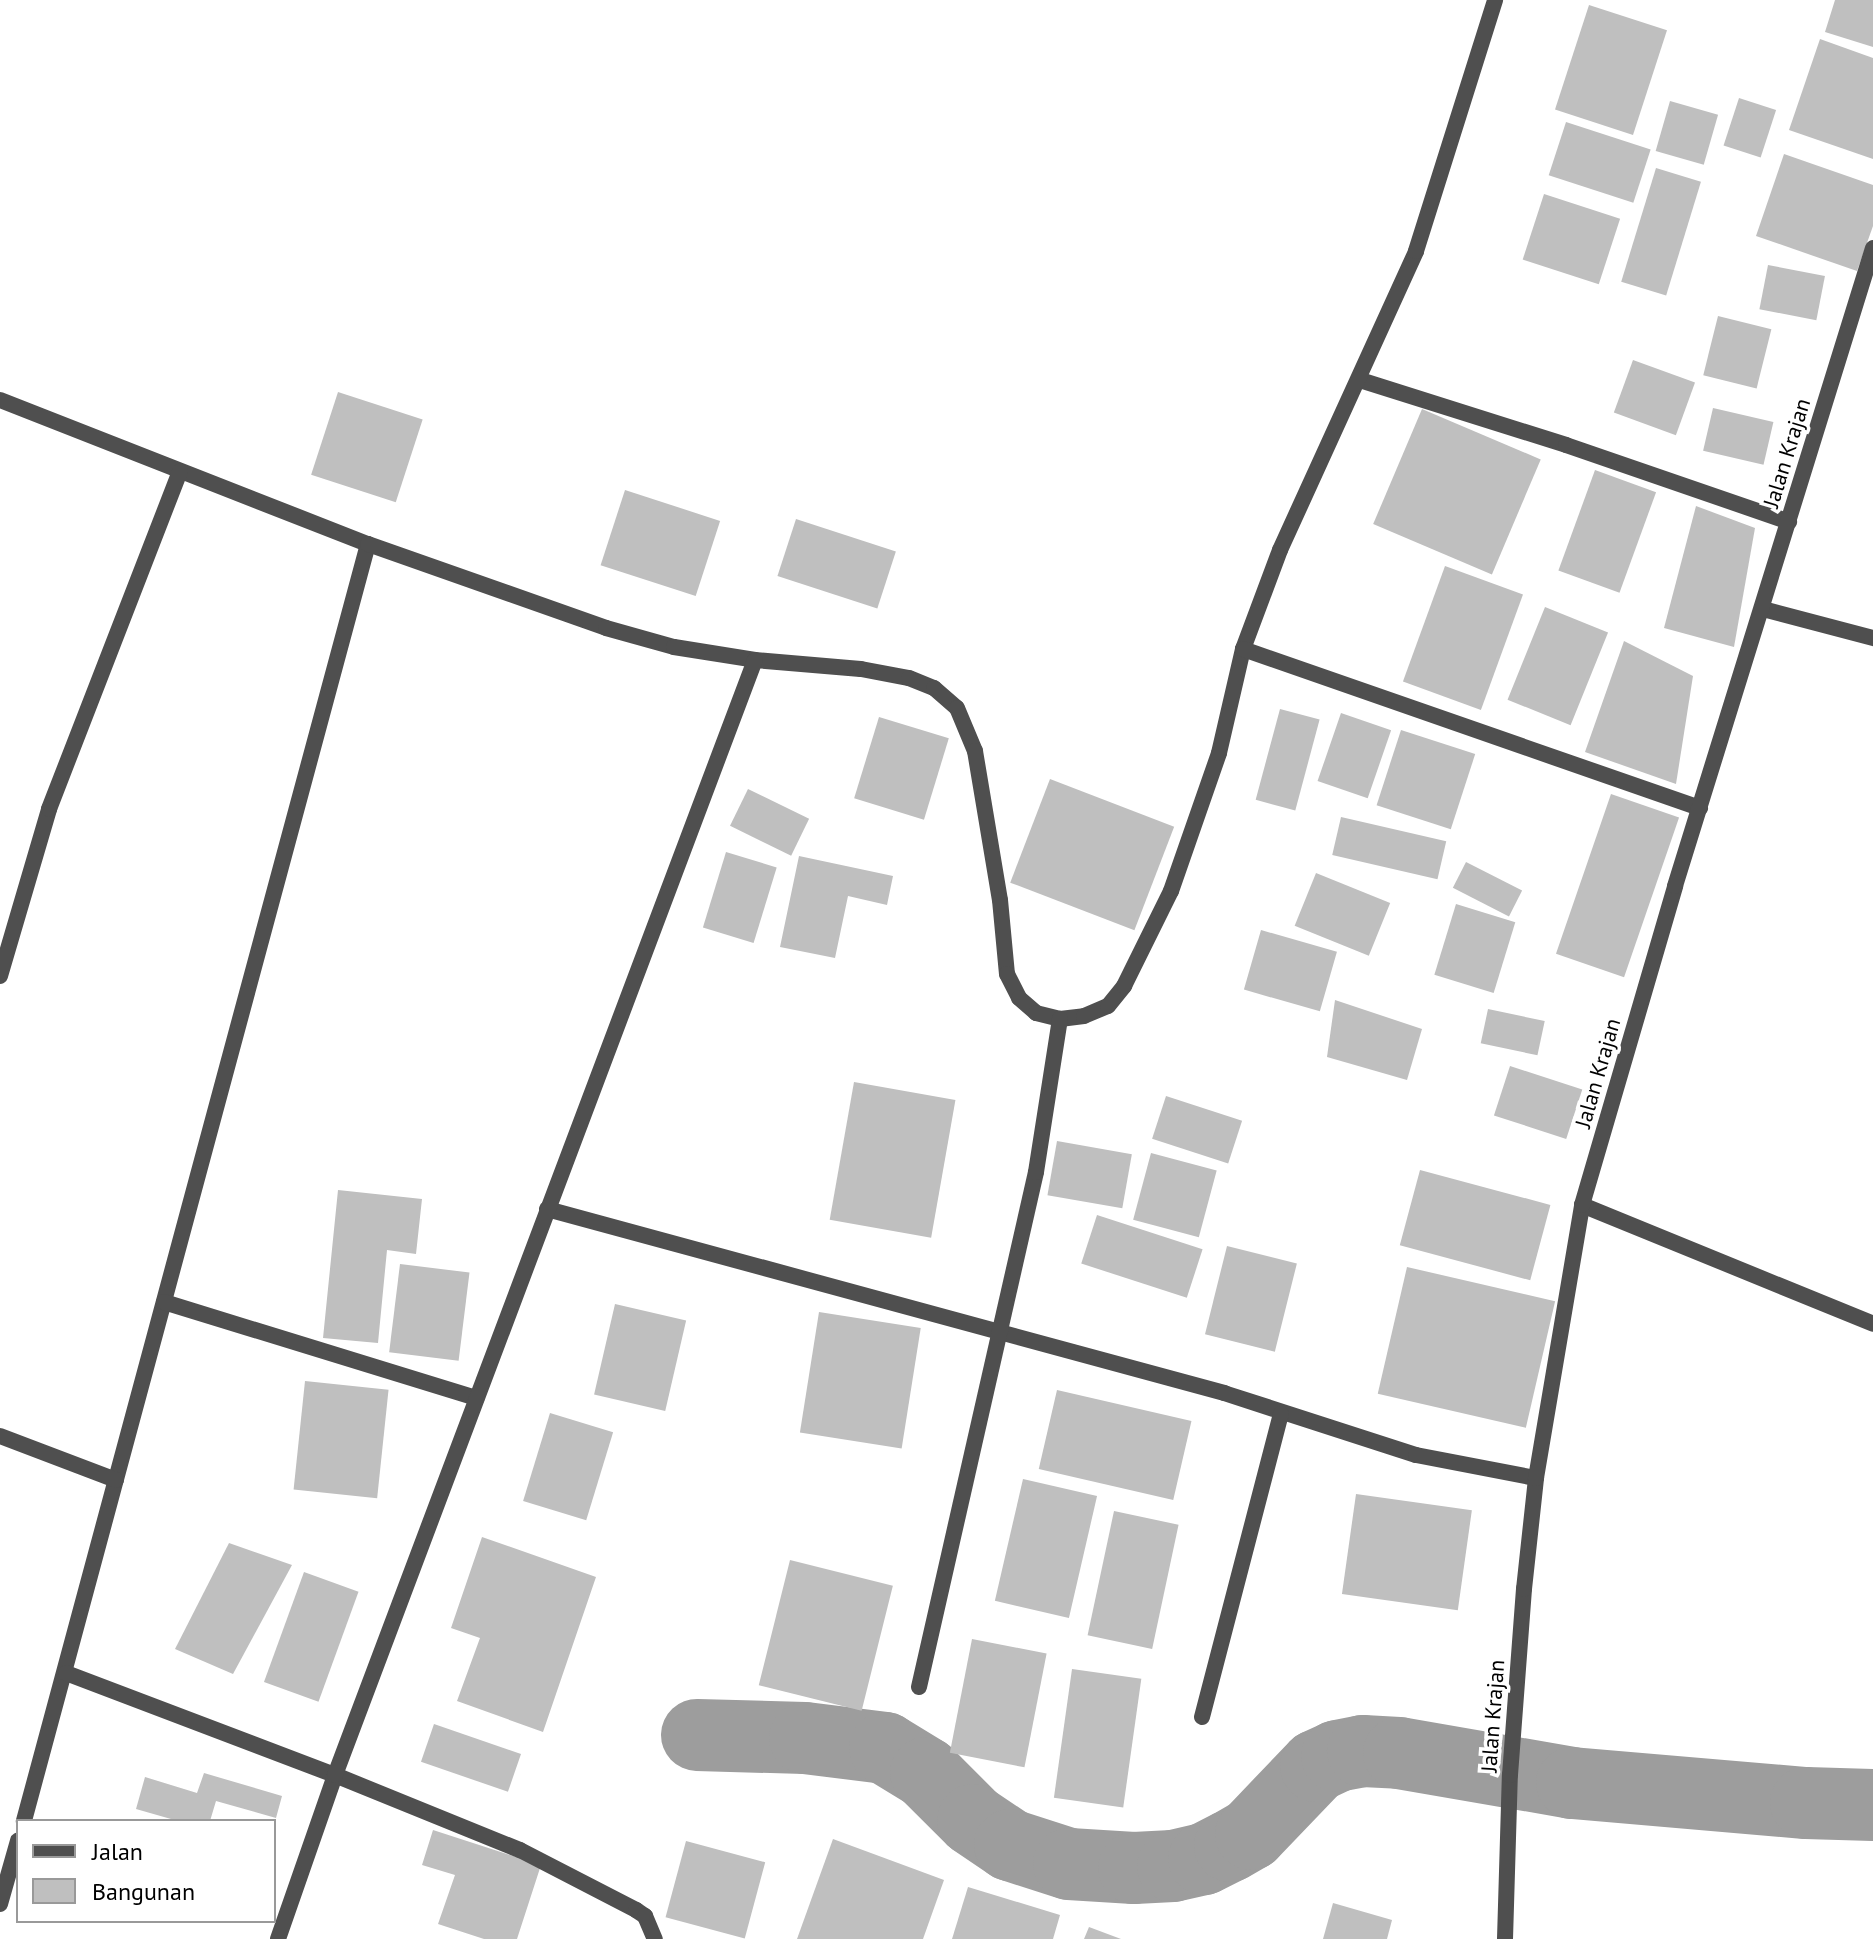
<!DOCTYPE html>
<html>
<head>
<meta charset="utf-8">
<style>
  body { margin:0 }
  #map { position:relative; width:1873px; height:1939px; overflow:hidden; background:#fff; font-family:"PT Sans",sans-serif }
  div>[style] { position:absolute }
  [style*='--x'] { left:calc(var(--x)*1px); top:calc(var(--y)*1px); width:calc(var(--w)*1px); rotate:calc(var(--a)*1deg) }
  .river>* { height:72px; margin:-36px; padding:0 36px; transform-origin:36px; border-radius:36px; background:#9d9d9d }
  .building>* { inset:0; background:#bfbfbf; transform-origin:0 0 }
  .minor>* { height:16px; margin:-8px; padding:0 8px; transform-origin:8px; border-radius:8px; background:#4f4f4f }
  span { translate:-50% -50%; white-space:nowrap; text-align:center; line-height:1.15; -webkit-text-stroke:7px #fff; paint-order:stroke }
  .street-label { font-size:22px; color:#000 }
  .legend { position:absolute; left:16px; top:1819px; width:260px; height:104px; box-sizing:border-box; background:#fff; border:2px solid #999; margin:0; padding:10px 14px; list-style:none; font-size:24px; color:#000 }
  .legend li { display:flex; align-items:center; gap:16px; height:40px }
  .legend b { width:40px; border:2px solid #999 }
</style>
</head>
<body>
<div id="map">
  <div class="river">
    <i style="--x:697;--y:1735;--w:108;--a:1.6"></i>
    <i style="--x:805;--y:1738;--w:81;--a:7.1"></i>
    <i style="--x:885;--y:1748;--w:48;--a:31.4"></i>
    <i style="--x:926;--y:1773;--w:66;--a:45"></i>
    <i style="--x:973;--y:1820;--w:45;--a:34"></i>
    <i style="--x:1010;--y:1845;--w:62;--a:17.9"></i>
    <i style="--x:1069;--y:1864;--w:65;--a:3.5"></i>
    <i style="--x:1134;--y:1868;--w:39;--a:-3"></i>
    <i style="--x:1173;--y:1866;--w:32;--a:-13"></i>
    <i style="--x:1204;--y:1859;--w:29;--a:-27"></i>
    <i style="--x:1230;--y:1846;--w:24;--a:-30"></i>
    <i style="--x:1251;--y:1834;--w:94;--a:-46.3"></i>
    <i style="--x:1316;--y:1766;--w:23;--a:-25"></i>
    <i style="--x:1337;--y:1756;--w:26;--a:-11"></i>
    <i style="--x:1363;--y:1751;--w:36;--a:3"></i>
    <i style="--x:1399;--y:1753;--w:176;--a:9.8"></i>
    <i style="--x:1572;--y:1783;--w:235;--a:4.9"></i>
    <i style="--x:1806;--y:1803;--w:67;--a:1.7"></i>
  </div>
  <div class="building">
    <i style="clip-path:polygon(1835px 0,1873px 0,1873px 47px,1825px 32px)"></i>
    <i style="left:1589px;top:5px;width:82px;height:110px;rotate:18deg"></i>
    <i style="clip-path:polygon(1820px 39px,1873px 58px,1873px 159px,1789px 130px)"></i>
    <i style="left:1739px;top:98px;width:39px;height:50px;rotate:18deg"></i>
    <i style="left:1670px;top:101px;width:50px;height:52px;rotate:16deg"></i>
    <i style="left:1566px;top:122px;width:89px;height:56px;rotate:18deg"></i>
    <i style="clip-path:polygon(1784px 154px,1873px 185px,1873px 226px,1857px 271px,1756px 236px)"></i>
    <i style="left:1656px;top:168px;width:47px;height:119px;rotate:17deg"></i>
    <i style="left:1544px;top:194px;width:80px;height:69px;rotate:18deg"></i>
    <i style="left:1768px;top:265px;width:58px;height:45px;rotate:11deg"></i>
    <i style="left:1718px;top:316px;width:55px;height:61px;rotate:14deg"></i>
    <i style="left:1633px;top:360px;width:66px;height:56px;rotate:20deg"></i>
    <i style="left:338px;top:392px;width:89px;height:87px;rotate:18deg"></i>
    <i style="left:1713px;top:408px;width:62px;height:44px;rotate:13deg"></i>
    <i style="left:1422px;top:409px;width:129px;height:125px;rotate:23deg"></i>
    <i style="left:1595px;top:470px;width:65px;height:107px;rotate:20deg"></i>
    <i style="left:625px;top:490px;width:100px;height:79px;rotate:18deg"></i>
    <i style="clip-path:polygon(1696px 506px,1755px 528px,1734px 647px,1664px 628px)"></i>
    <i style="left:796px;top:519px;width:105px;height:60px;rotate:18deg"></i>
    <i style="left:1445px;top:566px;width:83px;height:123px;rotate:20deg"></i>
    <i style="left:1545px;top:607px;width:68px;height:100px;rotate:22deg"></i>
    <i style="clip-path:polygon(1624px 641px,1693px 676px,1676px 784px,1585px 752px)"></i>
    <i style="left:1280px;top:709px;width:41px;height:94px;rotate:15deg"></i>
    <i style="left:1341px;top:713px;width:53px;height:72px;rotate:19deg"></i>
    <i style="left:879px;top:717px;width:73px;height:85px;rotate:17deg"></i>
    <i style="left:1401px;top:730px;width:78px;height:79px;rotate:18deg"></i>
    <i style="left:1050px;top:779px;width:133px;height:111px;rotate:21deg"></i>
    <i style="left:748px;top:789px;width:68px;height:41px;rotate:26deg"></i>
    <i style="left:1611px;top:794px;width:72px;height:169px;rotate:19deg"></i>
    <i style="left:1341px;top:817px;width:108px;height:39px;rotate:13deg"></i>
    <i style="left:726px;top:852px;width:53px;height:79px;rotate:17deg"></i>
    <i style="clip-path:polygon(799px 856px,893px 876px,887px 905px,848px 896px,835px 958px,780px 947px)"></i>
    <i style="left:1466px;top:862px;width:63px;height:29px;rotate:27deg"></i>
    <i style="left:1316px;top:873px;width:80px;height:57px;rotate:22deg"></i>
    <i style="left:1456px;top:904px;width:62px;height:74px;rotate:17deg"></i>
    <i style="left:1261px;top:930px;width:79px;height:62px;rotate:16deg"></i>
    <i style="clip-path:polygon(1335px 1000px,1422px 1029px,1407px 1080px,1327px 1057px)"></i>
    <i style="left:1488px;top:1009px;width:58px;height:35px;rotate:12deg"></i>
    <i style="left:1510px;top:1066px;width:76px;height:52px;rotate:18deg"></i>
    <i style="left:854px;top:1082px;width:103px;height:140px;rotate:10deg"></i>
    <i style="left:1166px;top:1096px;width:80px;height:45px;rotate:18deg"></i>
    <i style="left:1057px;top:1141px;width:76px;height:55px;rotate:10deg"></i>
    <i style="left:1151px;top:1153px;width:68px;height:69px;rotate:15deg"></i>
    <i style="left:1420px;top:1170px;width:135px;height:78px;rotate:15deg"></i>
    <i style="clip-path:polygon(338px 1190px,422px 1199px,416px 1254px,387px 1250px,378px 1343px,323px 1338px)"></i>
    <i style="left:1097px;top:1215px;width:111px;height:51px;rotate:18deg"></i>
    <i style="left:1227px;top:1246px;width:72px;height:91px;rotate:14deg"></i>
    <i style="left:400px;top:1264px;width:70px;height:89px;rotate:7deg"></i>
    <i style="left:1407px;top:1267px;width:152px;height:130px;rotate:13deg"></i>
    <i style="left:615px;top:1304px;width:73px;height:93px;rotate:13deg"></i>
    <i style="left:819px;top:1312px;width:103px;height:122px;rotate:9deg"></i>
    <i style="left:305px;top:1381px;width:84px;height:109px;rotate:6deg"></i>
    <i style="left:1057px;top:1390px;width:138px;height:81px;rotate:13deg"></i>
    <i style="left:550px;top:1413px;width:66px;height:92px;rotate:17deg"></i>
    <i style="left:1023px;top:1479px;width:76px;height:125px;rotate:13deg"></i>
    <i style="left:1356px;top:1494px;width:117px;height:101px;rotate:8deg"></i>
    <i style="left:1114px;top:1511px;width:66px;height:127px;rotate:12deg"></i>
    <i style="clip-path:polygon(482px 1537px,596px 1577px,543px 1732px,457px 1701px,480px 1638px,451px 1628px)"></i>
    <i style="clip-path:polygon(229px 1543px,292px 1565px,233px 1674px,175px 1649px)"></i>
    <i style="left:790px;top:1560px;width:106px;height:129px;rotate:14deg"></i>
    <i style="left:304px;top:1572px;width:58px;height:117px;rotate:20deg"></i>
    <i style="left:972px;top:1639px;width:76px;height:116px;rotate:11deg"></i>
    <i style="left:1072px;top:1669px;width:70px;height:130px;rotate:8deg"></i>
    <i style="left:434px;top:1724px;width:92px;height:40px;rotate:19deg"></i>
    <i style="clip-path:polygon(204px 1773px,282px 1796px,276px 1818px,216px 1801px,210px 1821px,178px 1821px,136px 1809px,145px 1777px,197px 1793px)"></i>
    <i style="clip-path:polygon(433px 1830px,541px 1865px,517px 1939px,484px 1939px,438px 1924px,455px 1875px,422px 1865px)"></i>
    <i style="clip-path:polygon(833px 1839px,944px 1880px,923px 1939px,797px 1939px)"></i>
    <i style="left:686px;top:1841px;width:82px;height:79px;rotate:15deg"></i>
    <i style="clip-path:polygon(968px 1887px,1060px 1915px,1053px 1939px,952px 1939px)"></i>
    <i style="clip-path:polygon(1333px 1903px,1392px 1920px,1387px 1939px,1323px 1939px)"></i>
    <i style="clip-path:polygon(1089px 1927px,1121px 1939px,1084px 1939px)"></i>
  </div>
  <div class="minor">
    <i style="--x:1360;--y:380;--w:216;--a:17.5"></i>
    <i style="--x:1566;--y:445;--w:236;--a:19"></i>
    <i style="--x:0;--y:400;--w:395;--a:21.4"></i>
    <i style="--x:368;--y:544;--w:1323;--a:105.08"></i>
    <i style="--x:368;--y:544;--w:252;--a:19.4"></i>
    <i style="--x:606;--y:628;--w:71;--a:15.6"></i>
    <i style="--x:674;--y:647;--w:82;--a:9.1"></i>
    <i style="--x:755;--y:660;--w:106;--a:4.9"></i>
    <i style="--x:861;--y:669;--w:49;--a:10.6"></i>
    <i style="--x:909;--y:678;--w:27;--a:22"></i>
    <i style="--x:934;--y:688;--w:30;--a:41"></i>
    <i style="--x:957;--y:708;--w:47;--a:67.3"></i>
    <i style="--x:975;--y:751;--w:151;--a:80.5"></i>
    <i style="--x:1000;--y:900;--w:74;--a:84.6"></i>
    <i style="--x:1007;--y:974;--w:27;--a:63"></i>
    <i style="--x:1019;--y:998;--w:23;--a:41"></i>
    <i style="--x:1036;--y:1013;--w:25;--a:14"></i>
    <i style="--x:1060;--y:1019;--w:24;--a:-7"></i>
    <i style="--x:1084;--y:1016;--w:26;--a:-23"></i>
    <i style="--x:1108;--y:1006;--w:26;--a:-51"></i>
    <i style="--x:1124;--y:986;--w:106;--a:-63.7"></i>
    <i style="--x:1171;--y:891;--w:146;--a:-70.8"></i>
    <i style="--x:1219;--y:753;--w:107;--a:-77"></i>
    <i style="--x:1243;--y:649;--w:106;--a:-69.5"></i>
    <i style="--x:1280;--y:550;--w:328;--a:-65.5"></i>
    <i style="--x:1416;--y:251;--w:263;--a:-72.5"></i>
    <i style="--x:1763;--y:609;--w:114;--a:14.8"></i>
    <i style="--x:1243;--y:649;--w:484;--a:19.2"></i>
    <i style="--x:0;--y:976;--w:174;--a:-73.6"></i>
    <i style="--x:49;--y:809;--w:362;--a:-68.8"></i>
    <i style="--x:1582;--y:1205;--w:314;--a:22.2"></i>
    <i style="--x:547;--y:1209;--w:702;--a:15.2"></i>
    <i style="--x:1224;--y:1393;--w:202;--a:17.9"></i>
    <i style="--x:1416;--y:1455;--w:122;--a:10.9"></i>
    <i style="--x:164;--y:1302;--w:327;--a:17.1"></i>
    <i style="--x:0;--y:1436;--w:124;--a:20.8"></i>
    <i style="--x:66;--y:1673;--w:288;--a:20.8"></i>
    <i style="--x:335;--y:1775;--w:200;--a:22.1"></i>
    <i style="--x:520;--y:1850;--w:131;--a:27.3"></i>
    <i style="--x:636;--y:1910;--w:11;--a:34"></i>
    <i style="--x:645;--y:1916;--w:25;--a:67"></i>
    <i style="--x:919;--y:1687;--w:528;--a:-77.2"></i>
    <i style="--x:1036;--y:1172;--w:155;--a:-81.1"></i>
    <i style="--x:1202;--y:1717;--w:313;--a:-75.4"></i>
    <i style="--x:0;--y:1904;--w:66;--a:-74.1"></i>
    <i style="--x:278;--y:1939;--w:174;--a:-70.8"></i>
    <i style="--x:335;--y:1775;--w:1191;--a:-69.36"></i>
    <i style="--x:1505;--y:1939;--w:164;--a:-88.3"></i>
    <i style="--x:1510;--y:1775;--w:187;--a:-85.7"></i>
    <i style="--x:1524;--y:1589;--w:112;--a:-83.8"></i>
    <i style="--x:1536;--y:1478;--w:277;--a:-80.4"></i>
    <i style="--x:1582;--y:1205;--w:332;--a:-73.7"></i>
    <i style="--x:1675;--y:886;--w:668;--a:-72.76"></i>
  </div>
  <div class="street-label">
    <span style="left:1787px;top:453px;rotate:-73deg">Jalan Krajan</span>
    <span style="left:1598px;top:1073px;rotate:-74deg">Jalan Krajan</span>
    <span style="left:1493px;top:1716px;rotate:-86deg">Jalan Krajan</span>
  </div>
  <ul class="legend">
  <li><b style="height:10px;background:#4f4f4f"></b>Jalan</li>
  <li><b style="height:22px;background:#bfbfbf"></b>Bangunan</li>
  </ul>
</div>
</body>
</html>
